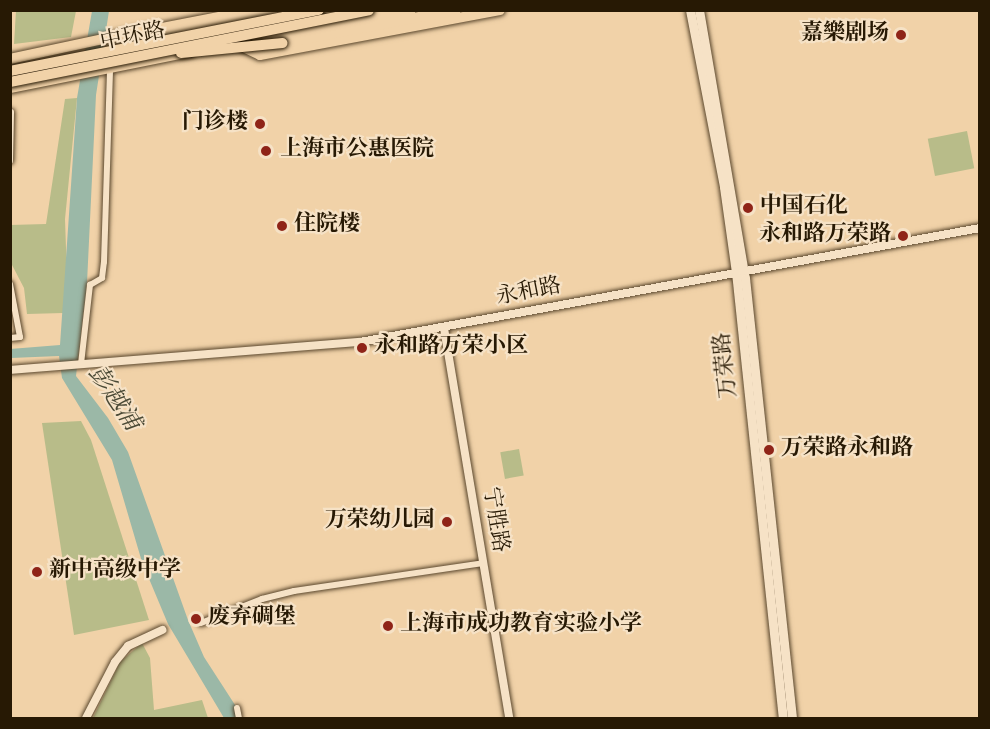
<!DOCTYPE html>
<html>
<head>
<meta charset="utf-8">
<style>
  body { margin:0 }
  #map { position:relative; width:990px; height:729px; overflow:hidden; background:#f1d2a8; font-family:"Sorts Mill Goudy","Noto Serif SC",serif }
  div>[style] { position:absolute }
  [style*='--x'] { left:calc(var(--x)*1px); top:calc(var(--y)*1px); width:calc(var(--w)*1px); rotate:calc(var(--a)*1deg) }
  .green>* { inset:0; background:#b8bc89; transform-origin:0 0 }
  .water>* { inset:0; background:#9bb8a7 }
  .roads { filter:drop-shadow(0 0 2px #5a472d) drop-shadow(0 0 2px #5a472d) }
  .minor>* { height:6px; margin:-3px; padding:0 3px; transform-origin:3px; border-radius:3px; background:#f6e2c6 }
  .tertiary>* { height:8px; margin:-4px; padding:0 4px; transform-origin:4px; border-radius:4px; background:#f6e2c6 }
  .secondary>* { height:9px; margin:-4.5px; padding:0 4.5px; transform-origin:4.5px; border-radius:4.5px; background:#f6e2c6 }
  .primary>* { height:10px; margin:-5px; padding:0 5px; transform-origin:5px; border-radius:5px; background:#f1d2a8 }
  .trunk>* { height:10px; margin:-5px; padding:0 5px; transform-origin:5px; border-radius:5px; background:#f1d2a8 }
  .bridges { filter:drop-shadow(0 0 2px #271904) drop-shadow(0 0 2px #271904) }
  .trunk-bridge>* { height:10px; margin:-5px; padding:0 5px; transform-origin:5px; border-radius:5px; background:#f1d2a8 }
  .dots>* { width:16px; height:16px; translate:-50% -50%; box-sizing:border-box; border:3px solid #f6e2c6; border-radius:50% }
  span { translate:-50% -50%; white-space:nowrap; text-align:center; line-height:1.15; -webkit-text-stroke:4.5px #f6e2c6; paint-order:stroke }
  .poi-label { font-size:22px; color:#271904; font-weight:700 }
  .right { translate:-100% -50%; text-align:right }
  .left { translate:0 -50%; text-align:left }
  .street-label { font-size:22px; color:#271904 }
  .water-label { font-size:24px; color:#4a4935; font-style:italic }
  .frame { position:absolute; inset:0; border:12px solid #271904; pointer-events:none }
</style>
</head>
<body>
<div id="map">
  <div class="green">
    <i style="clip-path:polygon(16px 11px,76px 11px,71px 37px,14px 44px)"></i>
    <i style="clip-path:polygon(77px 98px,65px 219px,67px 277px,63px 313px,27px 314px,24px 288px,11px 263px,10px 225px,46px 224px,65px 99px)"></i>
    <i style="left:967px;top:131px;width:38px;height:40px;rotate:79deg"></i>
    <i style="clip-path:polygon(81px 421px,91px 440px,149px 620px,74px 635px,42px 423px)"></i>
    <i style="left:519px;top:449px;width:27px;height:19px;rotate:80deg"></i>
    <i style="clip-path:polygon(142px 643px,150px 658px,154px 710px,202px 700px,208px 718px,93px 718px,120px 662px)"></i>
  </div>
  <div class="water">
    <i style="clip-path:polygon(92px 11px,109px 11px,96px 95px,87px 283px,76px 376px,108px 418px,128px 452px,188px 620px,204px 657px,237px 708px,237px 718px,224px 718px,168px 624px,142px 562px,112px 460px,62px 378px,59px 356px,11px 358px,10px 349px,60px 345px,77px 98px)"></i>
  </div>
  <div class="roads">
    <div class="minor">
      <i style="--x:10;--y:161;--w:49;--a:-88.8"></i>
      <i style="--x:10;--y:284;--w:54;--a:79.3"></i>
      <i style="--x:20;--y:337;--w:10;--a:174"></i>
      <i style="--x:81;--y:364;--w:80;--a:-83.5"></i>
      <i style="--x:90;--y:285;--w:14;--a:-30"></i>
      <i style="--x:102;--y:278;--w:16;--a:-83"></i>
      <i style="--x:104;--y:262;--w:194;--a:-88.2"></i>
      <i style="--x:201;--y:623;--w:66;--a:-21.5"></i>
      <i style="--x:262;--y:599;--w:33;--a:-14"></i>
      <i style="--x:294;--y:591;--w:191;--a:-8.4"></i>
      <i style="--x:237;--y:708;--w:10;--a:79"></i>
    </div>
    <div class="tertiary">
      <i style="--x:444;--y:328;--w:395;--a:80.5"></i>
      <i style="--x:10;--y:370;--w:351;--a:-4.6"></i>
      <i style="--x:360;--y:342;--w:630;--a:-10.42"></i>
      <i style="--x:86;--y:718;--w:63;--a:-62.6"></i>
      <i style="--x:115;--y:662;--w:21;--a:-51"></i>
      <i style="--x:128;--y:646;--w:38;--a:-25"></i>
    </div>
    <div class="secondary">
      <i style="--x:690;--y:10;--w:180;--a:79.1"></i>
      <i style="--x:724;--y:187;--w:86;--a:82"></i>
      <i style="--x:736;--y:272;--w:448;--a:84"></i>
      <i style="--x:699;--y:10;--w:272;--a:80.3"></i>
      <i style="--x:745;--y:278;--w:443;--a:83.9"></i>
    </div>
    <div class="primary">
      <i style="--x:311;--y:15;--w:24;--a:-12"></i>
      <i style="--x:159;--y:31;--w:18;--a:3"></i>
      <i style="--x:177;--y:32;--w:107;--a:-11.8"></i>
      <i style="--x:238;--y:43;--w:176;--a:-10.8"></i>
      <i style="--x:241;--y:46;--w:21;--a:25"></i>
      <i style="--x:260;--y:55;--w:244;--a:-10.6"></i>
      <i style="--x:10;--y:59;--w:152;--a:-12.1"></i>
      <i style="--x:10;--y:88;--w:184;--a:-11.3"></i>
    </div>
    <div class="trunk">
      <i style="--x:152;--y:30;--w:105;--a:-11"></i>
      <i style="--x:283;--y:43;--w:176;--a:-10.8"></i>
    </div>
  </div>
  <div class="bridges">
    <div class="trunk-bridge">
      <i style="--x:181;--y:53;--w:102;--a:-5.6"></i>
      <i style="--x:10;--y:71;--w:315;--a:-11.2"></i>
      <i style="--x:10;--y:82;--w:366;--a:-11.3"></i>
    </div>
  </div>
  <div class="dots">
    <i style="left:901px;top:35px;background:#8f2418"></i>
    <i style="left:260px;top:124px;background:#8f2418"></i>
    <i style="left:266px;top:151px;background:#8f2418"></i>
    <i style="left:748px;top:208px;background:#8f2418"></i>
    <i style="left:282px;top:226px;background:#8f2418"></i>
    <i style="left:903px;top:236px;background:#8f2418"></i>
    <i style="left:362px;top:348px;background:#8f2418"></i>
    <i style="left:769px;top:450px;background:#8f2418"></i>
    <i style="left:447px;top:522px;background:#8f2418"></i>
    <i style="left:37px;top:572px;background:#8f2418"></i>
    <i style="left:196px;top:619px;background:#8f2418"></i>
    <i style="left:388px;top:626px;background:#8f2418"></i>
  </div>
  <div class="poi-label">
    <span class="right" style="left:889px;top:35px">嘉樂剧场</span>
    <span class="right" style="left:248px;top:124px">门诊楼</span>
    <span class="left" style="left:280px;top:151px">上海市公惠医院</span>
    <span class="left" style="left:760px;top:208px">中国石化</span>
    <span class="left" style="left:294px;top:226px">住院楼</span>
    <span class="right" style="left:891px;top:236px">永和路万荣路</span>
    <span class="left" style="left:374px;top:348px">永和路万荣小区</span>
    <span class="left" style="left:781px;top:450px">万荣路永和路</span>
    <span class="right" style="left:435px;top:522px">万荣幼儿园</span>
    <span class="left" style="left:49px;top:572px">新中高级中学</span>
    <span class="left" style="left:208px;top:619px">废弃碉堡</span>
    <span class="left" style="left:400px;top:626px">上海市成功教育实验小学</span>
  </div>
  <div class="street-label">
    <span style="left:133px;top:38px;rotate:-11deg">中环路</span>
    <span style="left:529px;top:293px;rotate:-11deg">永和路</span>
    <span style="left:727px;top:365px;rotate:-96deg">万荣路</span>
    <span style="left:494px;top:520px;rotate:81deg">宁胜路</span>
  </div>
  <div class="water-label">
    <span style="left:113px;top:399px;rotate:56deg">彭越浦</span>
  </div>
  <div class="frame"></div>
</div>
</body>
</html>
